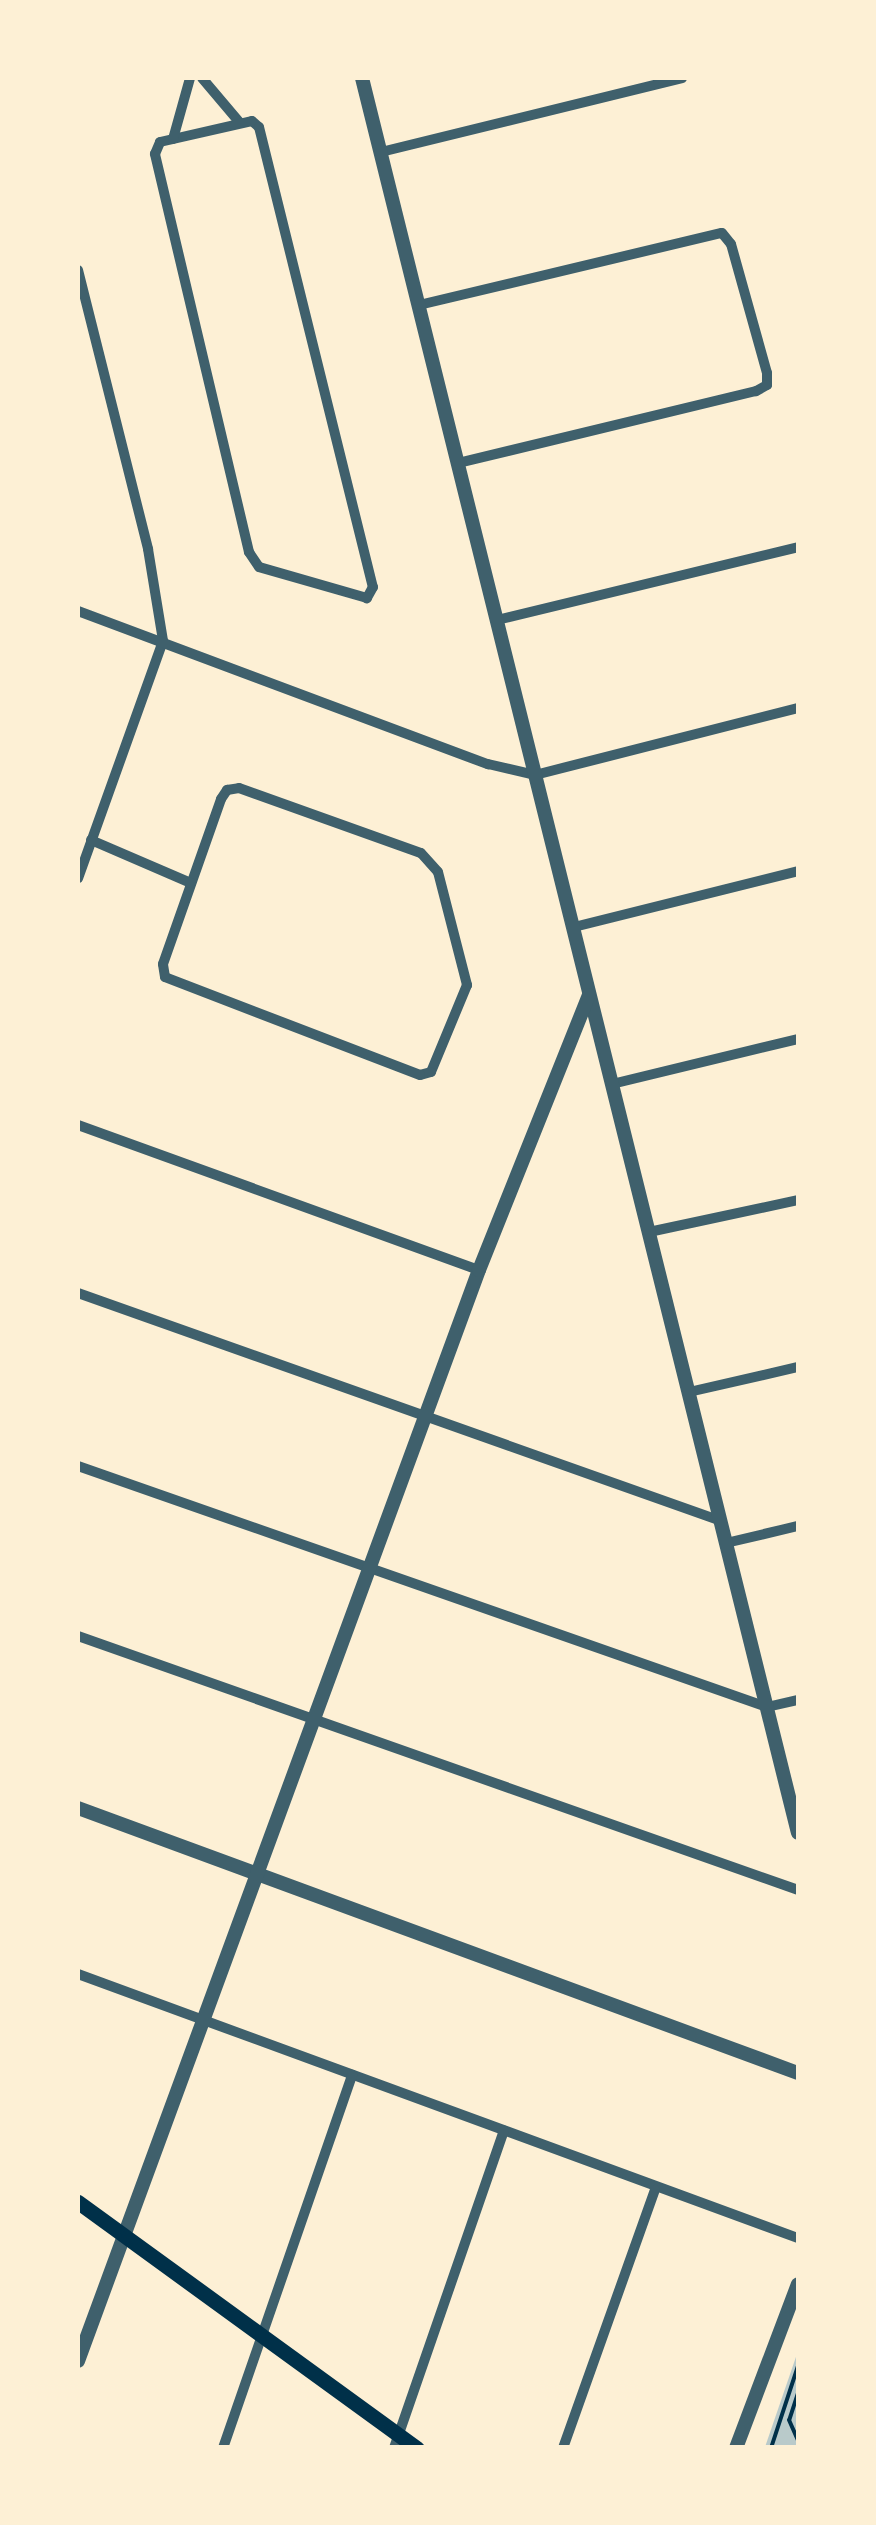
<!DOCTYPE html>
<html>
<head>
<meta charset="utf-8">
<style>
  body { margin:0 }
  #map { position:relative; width:876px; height:2525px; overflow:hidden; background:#fdf0d5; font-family:"Libre Baskerville",serif }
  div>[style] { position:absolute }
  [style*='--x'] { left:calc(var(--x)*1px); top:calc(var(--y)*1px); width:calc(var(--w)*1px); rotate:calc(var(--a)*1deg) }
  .green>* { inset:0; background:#b9caca }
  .path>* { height:4px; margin:-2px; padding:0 2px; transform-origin:2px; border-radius:2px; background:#003049 }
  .minor>* { height:10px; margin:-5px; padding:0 5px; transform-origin:5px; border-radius:5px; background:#3f606c }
  .tertiary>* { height:14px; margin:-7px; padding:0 7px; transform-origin:7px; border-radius:7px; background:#3f606c }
  .secondary>* { height:15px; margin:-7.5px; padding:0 7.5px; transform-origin:7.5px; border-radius:7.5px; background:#003049 }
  span { translate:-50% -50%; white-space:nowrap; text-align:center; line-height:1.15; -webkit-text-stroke:8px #fdf0d5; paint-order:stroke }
  .frame { position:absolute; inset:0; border:80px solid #fdf0d5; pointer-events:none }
</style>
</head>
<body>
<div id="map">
  <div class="green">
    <i style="clip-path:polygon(798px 2351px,798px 2447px,765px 2447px)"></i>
  </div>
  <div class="path">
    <i style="--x:798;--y:2393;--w:28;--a:108"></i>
    <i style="--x:789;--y:2420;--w:22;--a:66"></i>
    <i style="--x:771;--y:2448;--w:86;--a:-71.8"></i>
  </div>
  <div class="minor">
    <i style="--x:202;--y:78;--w:59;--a:49.8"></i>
    <i style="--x:252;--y:121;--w:9;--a:41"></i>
    <i style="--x:259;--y:127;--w:474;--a:76.1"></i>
    <i style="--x:373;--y:587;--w:13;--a:119"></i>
    <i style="--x:367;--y:598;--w:112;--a:-164"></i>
    <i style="--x:259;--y:567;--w:18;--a:-124"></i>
    <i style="--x:249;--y:552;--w:409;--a:-103.3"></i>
    <i style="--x:155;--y:154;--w:13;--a:-67"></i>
    <i style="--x:160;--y:142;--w:94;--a:-12.9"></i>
    <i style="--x:173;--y:139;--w:63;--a:-74.4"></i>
    <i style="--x:381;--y:152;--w:310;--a:-13.8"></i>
    <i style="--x:78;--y:270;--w:288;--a:75.9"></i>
    <i style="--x:148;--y:549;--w:93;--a:80.7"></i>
    <i style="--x:163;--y:641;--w:252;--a:109.7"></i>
    <i style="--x:419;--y:305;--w:311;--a:-13.4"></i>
    <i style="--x:722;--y:233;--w:14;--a:51"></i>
    <i style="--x:731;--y:244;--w:134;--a:74.4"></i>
    <i style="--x:767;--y:373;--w:12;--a:90"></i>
    <i style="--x:767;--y:385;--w:13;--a:151"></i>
    <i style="--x:756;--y:391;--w:307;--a:166.4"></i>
    <i style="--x:78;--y:611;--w:438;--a:20.5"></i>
    <i style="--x:488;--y:764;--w:48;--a:13.2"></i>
    <i style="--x:535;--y:775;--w:271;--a:-14.3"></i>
    <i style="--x:497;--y:620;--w:310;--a:-13.6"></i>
    <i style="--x:239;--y:788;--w:193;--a:19.7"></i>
    <i style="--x:421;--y:853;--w:25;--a:48"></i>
    <i style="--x:438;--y:872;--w:117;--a:75.6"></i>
    <i style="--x:467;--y:985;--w:94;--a:112.5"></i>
    <i style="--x:431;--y:1072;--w:11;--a:165"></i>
    <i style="--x:420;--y:1075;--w:273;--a:-159"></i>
    <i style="--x:165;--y:977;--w:13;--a:-99"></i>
    <i style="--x:163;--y:964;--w:175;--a:-70.6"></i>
    <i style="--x:221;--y:799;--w:11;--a:-56"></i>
    <i style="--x:227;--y:790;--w:12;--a:-9"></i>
    <i style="--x:91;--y:840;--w:109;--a:23.3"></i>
    <i style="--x:574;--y:927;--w:231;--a:-14"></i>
    <i style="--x:612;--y:1084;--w:191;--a:-13.6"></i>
    <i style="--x:78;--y:1125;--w:426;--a:19.9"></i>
    <i style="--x:649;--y:1232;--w:152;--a:-12.1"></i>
    <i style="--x:78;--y:1293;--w:682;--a:19.52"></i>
    <i style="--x:689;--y:1392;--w:112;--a:-12.9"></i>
    <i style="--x:78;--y:1466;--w:730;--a:19.28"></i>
    <i style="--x:767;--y:1707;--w:32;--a:-13"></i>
    <i style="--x:726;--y:1543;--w:74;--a:-13.3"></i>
    <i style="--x:78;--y:1636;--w:763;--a:19.43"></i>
    <i style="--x:78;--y:1974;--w:767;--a:20.14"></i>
    <i style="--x:223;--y:2448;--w:395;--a:-70.9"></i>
    <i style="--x:394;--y:2448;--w:336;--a:-70.9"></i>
    <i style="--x:563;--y:2448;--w:274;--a:-70.4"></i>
  </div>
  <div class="tertiary">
    <i style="--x:362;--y:78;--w:1808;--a:76.05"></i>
    <i style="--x:78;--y:1808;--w:767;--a:20.21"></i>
    <i style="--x:78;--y:2361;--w:1162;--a:-69.82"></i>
    <i style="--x:479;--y:1270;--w:296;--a:-68.2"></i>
    <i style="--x:736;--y:2448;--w:175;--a:-69.3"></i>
  </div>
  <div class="secondary">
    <i style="--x:78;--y:2202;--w:419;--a:36"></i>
  </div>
  <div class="frame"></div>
</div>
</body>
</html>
